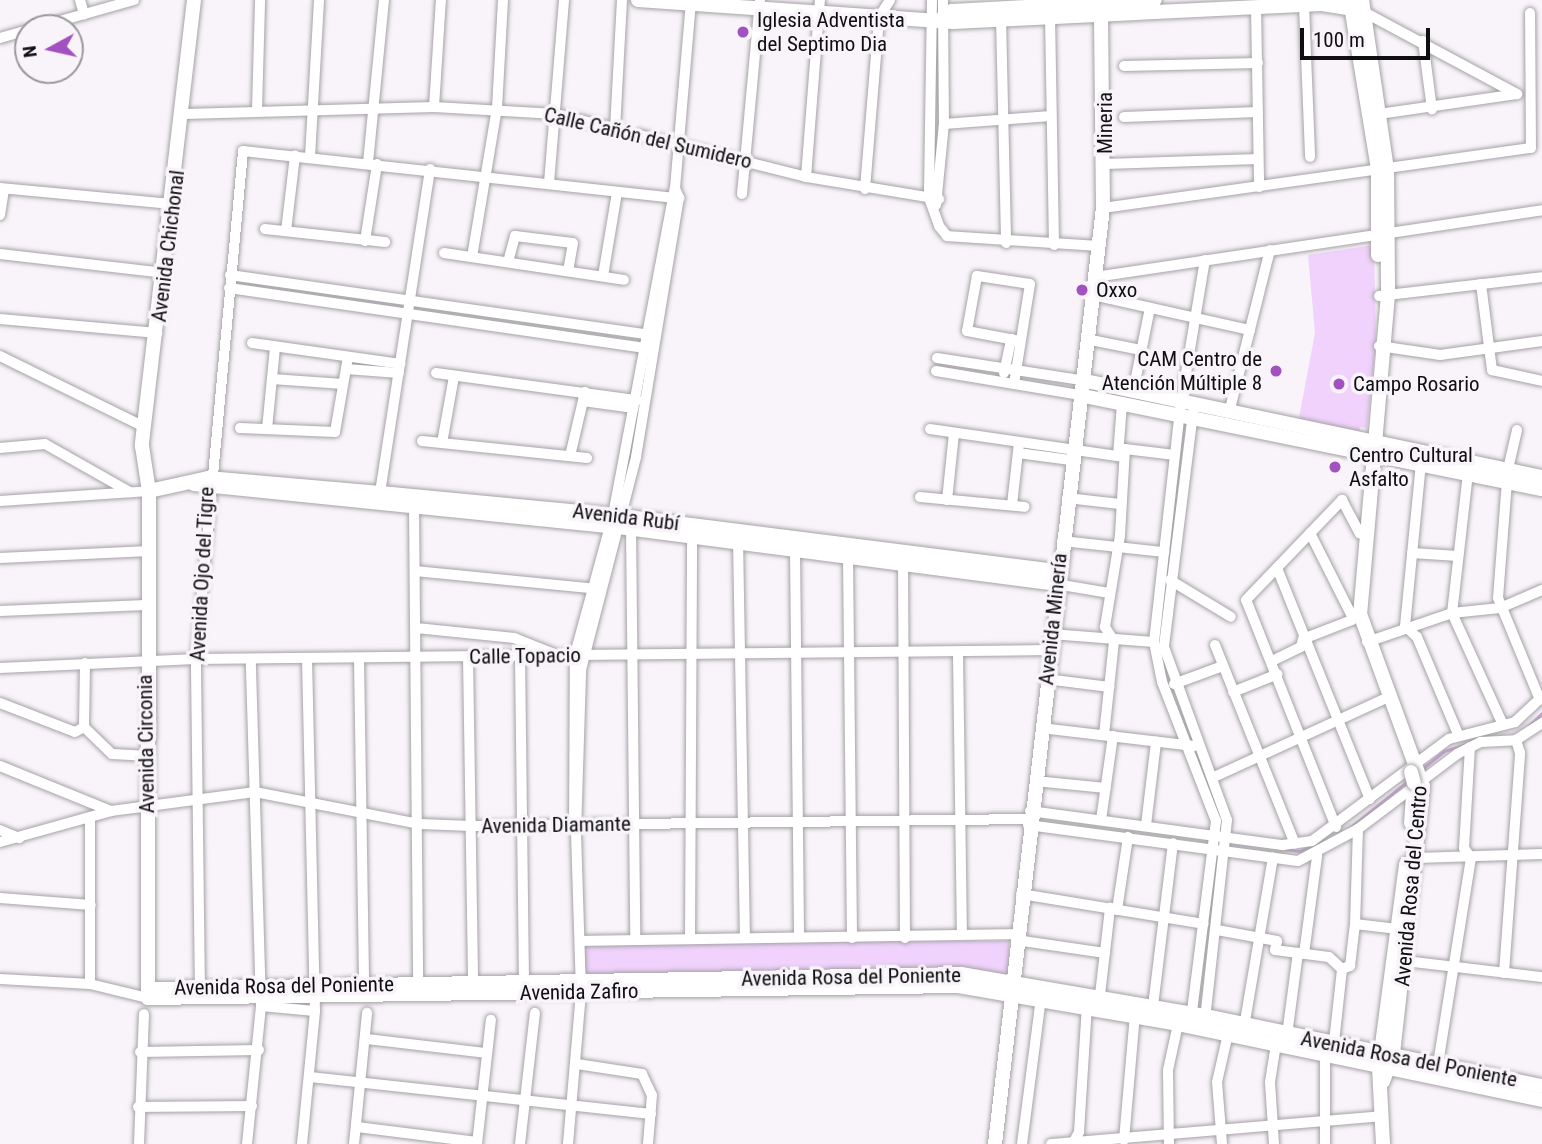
<!DOCTYPE html>
<html>
<head>
<meta charset="utf-8">
<style>
  body { margin:0 }
  #map { position:relative; width:1542px; height:1144px; overflow:hidden; background:#f8f4f9; font-family:"Roboto Condensed",sans-serif }
  div>[style] { position:absolute }
  [style*='--x'] { left:calc(var(--x)*1px); top:calc(var(--y)*1px); width:calc(var(--w)*1px); rotate:calc(var(--a)*1deg) }
  .green>* { inset:0; background:#f0d2fc; transform-origin:0 0 }
  .stream>* { height:2.5px; margin:-1.25px; padding:0 1.25px; transform-origin:1.25px; border-radius:1.25px; background:#c7a0d7 }
  .roads { filter:drop-shadow(0 0 2px #a5a2a6) drop-shadow(0 0 2px #a5a2a6) }
  .street>* { height:10px; margin:-5px; padding:0 5px; transform-origin:5px; border-radius:5px; background:#fff }
  .secondary>* { height:14px; margin:-7px; padding:0 7px; transform-origin:7px; border-radius:7px; background:#fff }
  .bridges { filter:drop-shadow(0 0 2px #a5a2a6) drop-shadow(0 0 2px #a5a2a6) }
  .secondary-bridge>* { height:14px; margin:-7px; padding:0 7px; transform-origin:7px; border-radius:7px; background:#fff }
  .dots>* { width:19px; height:19px; translate:-50% -50%; box-sizing:border-box; border:4px solid #f8f4f9; border-radius:50% }
  span { translate:-50% -50%; white-space:nowrap; text-align:center; line-height:1.15; -webkit-text-stroke:7px #f8f4f9; paint-order:stroke }
  .poi-label { font-size:21px; color:#0f0e10 }
  .left { translate:0 -50%; text-align:left }
  .right { translate:-100% -50%; text-align:right }
  .street-label { font-size:21px; color:#0f0e10 }
  .north { position:absolute; left:14px; top:14px; width:70px; height:70px; box-sizing:border-box; background:#f8f4f9; border:2px solid #9b989c; border-radius:50%; rotate:262deg; font-size:19px; font-weight:700; line-height:28px; text-align:center; color:#0f0e10 }
  .north::after { content:''; display:block; margin:auto; width:24px; height:32px; background:#a251c0; clip-path:polygon(50% 0,100% 100%,50% 72%,0 100%) }
  .scale { position:absolute; left:1300px; top:28px; width:130px; height:32px; box-sizing:border-box; border:4px solid #0f0e10; border-top:0; padding-left:9px; font-size:21px; line-height:24px; white-space:nowrap; color:#0f0e10; -webkit-text-stroke:5px #f8f4f9; paint-order:stroke }
</style>
</head>
<body>
<div id="map">
  <div class="green">
    <i style="clip-path:polygon(1374px 245px,1376px 342px,1367px 428px,1360px 427px,1359px 436px,1298px 423px,1315px 333px,1308px 255px)"></i>
    <i style="left:1009px;top:941px;width:33px;height:425px;rotate:90deg"></i>
  </div>
  <div class="stream">
    <i style="--x:1529;--y:726;--w:18;--a:-45"></i>
    <i style="--x:1422;--y:769;--w:28;--a:-39"></i>
    <i style="--x:1444;--y:751;--w:21;--a:-17"></i>
    <i style="--x:1346;--y:831;--w:81;--a:-39"></i>
    <i style="--x:1285;--y:849;--w:15;--a:8"></i>
    <i style="--x:1300;--y:851;--w:30;--a:-21"></i>
  </div>
  <div class="roads">
    <div class="street">
      <i style="--x:80;--y:0;--w:15;--a:74"></i>
      <i style="--x:932;--y:0;--w:198;--a:90.9"></i>
      <i style="--x:929;--y:198;--w:30;--a:70"></i>
      <i style="--x:939;--y:226;--w:13;--a:51"></i>
      <i style="--x:947;--y:236;--w:151;--a:3.8"></i>
      <i style="--x:1304;--y:5;--w:152;--a:87.7"></i>
      <i style="--x:1256;--y:7;--w:180;--a:89"></i>
      <i style="--x:1364;--y:12;--w:174;--a:28.2"></i>
      <i style="--x:1050;--y:15;--w:230;--a:89"></i>
      <i style="--x:1001;--y:18;--w:225;--a:88.7"></i>
      <i style="--x:35;--y:28;--w:103;--a:-15.8"></i>
      <i style="--x:0;--y:38;--w:29;--a:-16"></i>
      <i style="--x:1423;--y:41;--w:69;--a:82.5"></i>
      <i style="--x:1124;--y:66;--w:134;--a:-1.3"></i>
      <i style="--x:434;--y:107;--w:107;--a:-86.3"></i>
      <i style="--x:257;--y:110;--w:110;--a:-88.4"></i>
      <i style="--x:185;--y:114;--w:249;--a:-1.6"></i>
      <i style="--x:434;--y:107;--w:122;--a:3.3"></i>
      <i style="--x:556;--y:114;--w:258;--a:14.1"></i>
      <i style="--x:806;--y:177;--w:135;--a:9.4"></i>
      <i style="--x:1379;--y:114;--w:139;--a:-8.2"></i>
      <i style="--x:1124;--y:117;--w:134;--a:-2.1"></i>
      <i style="--x:944;--y:124;--w:107;--a:-4.3"></i>
      <i style="--x:615;--y:129;--w:129;--a:-86.9"></i>
      <i style="--x:310;--y:157;--w:157;--a:-86.7"></i>
      <i style="--x:368;--y:163;--w:164;--a:-84.4"></i>
      <i style="--x:1105;--y:164;--w:153;--a:-1.9"></i>
      <i style="--x:806;--y:177;--w:178;--a:-85.5"></i>
      <i style="--x:549;--y:183;--w:184;--a:-85.3"></i>
      <i style="--x:0;--y:188;--w:175;--a:5.3"></i>
      <i style="--x:865;--y:189;--w:173;--a:-85.3"></i>
      <i style="--x:879;--y:17;--w:20;--a:-57"></i>
      <i style="--x:742;--y:194;--w:195;--a:-84.7"></i>
      <i style="--x:936;--y:205;--w:81;--a:-84.4"></i>
      <i style="--x:944;--y:124;--w:124;--a:-90.5"></i>
      <i style="--x:1103;--y:208;--w:432;--a:-8"></i>
      <i style="--x:1531;--y:148;--w:135;--a:-90.4"></i>
      <i style="--x:0;--y:215;--w:26;--a:-81"></i>
      <i style="--x:265;--y:229;--w:121;--a:6.2"></i>
      <i style="--x:286;--y:231;--w:76;--a:-83.2"></i>
      <i style="--x:365;--y:241;--w:78;--a:-81.1"></i>
      <i style="--x:444;--y:253;--w:182;--a:8.5"></i>
      <i style="--x:0;--y:254;--w:166;--a:6.6"></i>
      <i style="--x:472;--y:257;--w:151;--a:-80.5"></i>
      <i style="--x:497;--y:108;--w:108;--a:-86.8"></i>
      <i style="--x:508;--y:262;--w:27;--a:-75"></i>
      <i style="--x:515;--y:236;--w:58;--a:6.9"></i>
      <i style="--x:573;--y:243;--w:28;--a:100"></i>
      <i style="--x:230;--y:275;--w:423;--a:8.1"></i>
      <i style="--x:603;--y:276;--w:85;--a:-80.5"></i>
      <i style="--x:1095;--y:277;--w:452;--a:-8.5"></i>
      <i style="--x:1481;--y:284;--w:87;--a:82.7"></i>
      <i style="--x:1492;--y:370;--w:51;--a:12.4"></i>
      <i style="--x:229;--y:288;--w:422;--a:8.2"></i>
      <i style="--x:1093;--y:295;--w:161;--a:12.6"></i>
      <i style="--x:1379;--y:296;--w:164;--a:-6.6"></i>
      <i style="--x:0;--y:319;--w:158;--a:5.1"></i>
      <i style="--x:1086;--y:339;--w:56;--a:11.3"></i>
      <i style="--x:252;--y:343;--w:150;--a:8"></i>
      <i style="--x:1379;--y:346;--w:62;--a:8.4"></i>
      <i style="--x:1440;--y:355;--w:103;--a:-7.8"></i>
      <i style="--x:0;--y:356;--w:161;--a:26.2"></i>
      <i style="--x:937;--y:358;--w:146;--a:8.7"></i>
      <i style="--x:346;--y:369;--w:53;--a:4.3"></i>
      <i style="--x:936;--y:371;--w:145;--a:9.5"></i>
      <i style="--x:436;--y:373;--w:203;--a:7.7"></i>
      <i style="--x:1004;--y:373;--w:35;--a:-78"></i>
      <i style="--x:272;--y:379;--w:71;--a:4"></i>
      <i style="--x:1014;--y:384;--w:101;--a:-80.9"></i>
      <i style="--x:1030;--y:284;--w:54;--a:-171.4"></i>
      <i style="--x:977;--y:276;--w:56;--a:100.3"></i>
      <i style="--x:967;--y:331;--w:54;--a:10.7"></i>
      <i style="--x:1133;--y:392;--w:86;--a:-78.6"></i>
      <i style="--x:583;--y:401;--w:51;--a:7.8"></i>
      <i style="--x:1193;--y:413;--w:236;--a:97.1"></i>
      <i style="--x:1164;--y:647;--w:184;--a:70"></i>
      <i style="--x:1227;--y:820;--w:201;--a:96.3"></i>
      <i style="--x:1229;--y:413;--w:168;--a:-75.9"></i>
      <i style="--x:240;--y:428;--w:95;--a:2.4"></i>
      <i style="--x:335;--y:432;--w:76;--a:-80.2"></i>
      <i style="--x:267;--y:429;--w:82;--a:-84.4"></i>
      <i style="--x:930;--y:429;--w:196;--a:8.2"></i>
      <i style="--x:422;--y:441;--w:166;--a:5.9"></i>
      <i style="--x:442;--y:443;--w:68;--a:-79.8"></i>
      <i style="--x:0;--y:448;--w:45;--a:-5.1"></i>
      <i style="--x:45;--y:444;--w:98;--a:29.5"></i>
      <i style="--x:1018;--y:453;--w:53;--a:7.5"></i>
      <i style="--x:570;--y:456;--w:66;--a:-76.8"></i>
      <i style="--x:1118;--y:456;--w:52;--a:-85.6"></i>
      <i style="--x:1421;--y:463;--w:164;--a:95.6"></i>
      <i style="--x:1405;--y:626;--w:16;--a:43"></i>
      <i style="--x:1417;--y:637;--w:105;--a:67.1"></i>
      <i style="--x:1508;--y:469;--w:40;--a:-77"></i>
      <i style="--x:1468;--y:473;--w:141;--a:96.5"></i>
      <i style="--x:1452;--y:613;--w:123;--a:65.5"></i>
      <i style="--x:1507;--y:481;--w:117;--a:94.4"></i>
      <i style="--x:1498;--y:598;--w:110;--a:67.6"></i>
      <i style="--x:920;--y:497;--w:105;--a:5.4"></i>
      <i style="--x:1067;--y:498;--w:53;--a:6.5"></i>
      <i style="--x:379;--y:499;--w:334;--a:-81.2"></i>
      <i style="--x:947;--y:500;--w:67;--a:-84"></i>
      <i style="--x:0;--y:501;--w:149;--a:-3.8"></i>
      <i style="--x:1012;--y:505;--w:62;--a:-83.6"></i>
      <i style="--x:414;--y:506;--w:477;--a:89.5"></i>
      <i style="--x:631;--y:526;--w:412;--a:89.4"></i>
      <i style="--x:1310;--y:533;--w:93;--a:63.2"></i>
      <i style="--x:738;--y:539;--w:399;--a:89"></i>
      <i style="--x:1062;--y:541;--w:103;--a:6.2"></i>
      <i style="--x:795;--y:550;--w:387;--a:89.4"></i>
      <i style="--x:1412;--y:553;--w:46;--a:3.7"></i>
      <i style="--x:848;--y:556;--w:382;--a:89.4"></i>
      <i style="--x:0;--y:558;--w:149;--a:-2.7"></i>
      <i style="--x:903;--y:560;--w:378;--a:89.7"></i>
      <i style="--x:1277;--y:568;--w:249;--a:68.1"></i>
      <i style="--x:415;--y:571;--w:183;--a:5.6"></i>
      <i style="--x:1170;--y:580;--w:71;--a:31.2"></i>
      <i style="--x:1056;--y:584;--w:54;--a:9.6"></i>
      <i style="--x:0;--y:611;--w:146;--a:-2.4"></i>
      <i style="--x:416;--y:628;--w:99;--a:5.8"></i>
      <i style="--x:514;--y:638;--w:43;--a:21.8"></i>
      <i style="--x:1051;--y:634;--w:103;--a:4.4"></i>
      <i style="--x:1367;--y:642;--w:90;--a:-18.8"></i>
      <i style="--x:1452;--y:613;--w:48;--a:-5.9"></i>
      <i style="--x:1500;--y:608;--w:46;--a:-23.2"></i>
      <i style="--x:1215;--y:645;--w:214;--a:68.1"></i>
      <i style="--x:958;--y:654;--w:281;--a:89.2"></i>
      <i style="--x:520;--y:655;--w:327;--a:89.3"></i>
      <i style="--x:468;--y:657;--w:326;--a:89.1"></i>
      <i style="--x:359;--y:659;--w:332;--a:89.1"></i>
      <i style="--x:1272;--y:661;--w:32;--a:-26"></i>
      <i style="--x:1301;--y:647;--w:8;--a:-76"></i>
      <i style="--x:1303;--y:639;--w:53;--a:-21.2"></i>
      <i style="--x:0;--y:668;--w:196;--a:-2.6"></i>
      <i style="--x:196;--y:659;--w:853;--a:-0.6"></i>
      <i style="--x:1046;--y:679;--w:64;--a:7.2"></i>
      <i style="--x:1174;--y:684;--w:52;--a:-20.2"></i>
      <i style="--x:1233;--y:692;--w:48;--a:-21.8"></i>
      <i style="--x:0;--y:703;--w:80;--a:21.1"></i>
      <i style="--x:75;--y:732;--w:10;--a:-29"></i>
      <i style="--x:84;--y:727;--w:39;--a:44"></i>
      <i style="--x:112;--y:754;--w:33;--a:3"></i>
      <i style="--x:84;--y:727;--w:64;--a:-89.1"></i>
      <i style="--x:1041;--y:728;--w:154;--a:6.7"></i>
      <i style="--x:1104;--y:735;--w:95;--a:-83.9"></i>
      <i style="--x:1114;--y:641;--w:17;--a:-123"></i>
      <i style="--x:1105;--y:627;--w:93;--a:-80.7"></i>
      <i style="--x:1120;--y:535;--w:86;--a:-86.7"></i>
      <i style="--x:1125;--y:449;--w:50;--a:6.8"></i>
      <i style="--x:0;--y:766;--w:120;--a:22.1"></i>
      <i style="--x:1214;--y:777;--w:192;--a:-24.6"></i>
      <i style="--x:1035;--y:781;--w:71;--a:5.6"></i>
      <i style="--x:1030;--y:811;--w:255;--a:7.7"></i>
      <i style="--x:1283;--y:845;--w:29;--a:-8"></i>
      <i style="--x:1312;--y:841;--w:171;--a:-36.7"></i>
      <i style="--x:1449;--y:739;--w:68;--a:-14.4"></i>
      <i style="--x:1515;--y:722;--w:37;--a:-43"></i>
      <i style="--x:90;--y:818;--w:166;--a:90"></i>
      <i style="--x:1101;--y:820;--w:85;--a:-81.9"></i>
      <i style="--x:1028;--y:825;--w:272;--a:7.6"></i>
      <i style="--x:1298;--y:861;--w:68;--a:-28.1"></i>
      <i style="--x:1358;--y:829;--w:124;--a:-37.1"></i>
      <i style="--x:1457;--y:754;--w:27;--a:-27"></i>
      <i style="--x:1481;--y:742;--w:35;--a:-3"></i>
      <i style="--x:1516;--y:740;--w:31;--a:-33"></i>
      <i style="--x:1146;--y:825;--w:84;--a:-83.1"></i>
      <i style="--x:1336;--y:827;--w:244;--a:-111.6"></i>
      <i style="--x:1246;--y:600;--w:139;--a:-46.2"></i>
      <i style="--x:1342;--y:500;--w:38;--a:62"></i>
      <i style="--x:574;--y:829;--w:175;--a:-89.7"></i>
      <i style="--x:575;--y:654;--w:144;--a:-74.7"></i>
      <i style="--x:613;--y:515;--w:333;--a:-79.3"></i>
      <i style="--x:675;--y:188;--w:189;--a:-85.1"></i>
      <i style="--x:0;--y:830;--w:21;--a:23"></i>
      <i style="--x:0;--y:842;--w:115;--a:-15.6"></i>
      <i style="--x:111;--y:811;--w:145;--a:-7.5"></i>
      <i style="--x:255;--y:792;--w:168;--a:11"></i>
      <i style="--x:420;--y:824;--w:52;--a:2.2"></i>
      <i style="--x:472;--y:826;--w:557;--a:-0.72"></i>
      <i style="--x:1416;--y:858;--w:126;--a:-1.8"></i>
      <i style="--x:1021;--y:894;--w:185;--a:9.3"></i>
      <i style="--x:0;--y:898;--w:91;--a:4.4"></i>
      <i style="--x:1117;--y:910;--w:74;--a:-81.4"></i>
      <i style="--x:1355;--y:924;--w:43;--a:6.6"></i>
      <i style="--x:1217;--y:930;--w:61;--a:10.4"></i>
      <i style="--x:1277;--y:941;--w:9;--a:103"></i>
      <i style="--x:1275;--y:950;--w:54;--a:7.4"></i>
      <i style="--x:1329;--y:957;--w:18;--a:43"></i>
      <i style="--x:690;--y:938;--w:402;--a:-89.7"></i>
      <i style="--x:1016;--y:940;--w:90;--a:8.3"></i>
      <i style="--x:581;--y:941;--w:436;--a:-0.9"></i>
      <i style="--x:1304;--y:954;--w:99;--a:-82.4"></i>
      <i style="--x:1405;--y:961;--w:138;--a:6.7"></i>
      <i style="--x:1342;--y:969;--w:9;--a:-21"></i>
      <i style="--x:1350;--y:966;--w:42;--a:-83.2"></i>
      <i style="--x:1355;--y:924;--w:95;--a:-88.2"></i>
      <i style="--x:1504;--y:973;--w:221;--a:-85.8"></i>
      <i style="--x:1520;--y:753;--w:14;--a:-107"></i>
      <i style="--x:0;--y:979;--w:90;--a:3.2"></i>
      <i style="--x:90;--y:984;--w:60;--a:13.6"></i>
      <i style="--x:200;--y:995;--w:336;--a:-90.7"></i>
      <i style="--x:196;--y:659;--w:510;--a:-84.71"></i>
      <i style="--x:243;--y:151;--w:439;--a:6.2"></i>
      <i style="--x:1100;--y:995;--w:88;--a:-83.4"></i>
      <i style="--x:261;--y:1006;--w:54;--a:5.3"></i>
      <i style="--x:1153;--y:1006;--w:164;--a:-83"></i>
      <i style="--x:1191;--y:1019;--w:200;--a:-82.8"></i>
      <i style="--x:1216;--y:821;--w:149;--a:-111.2"></i>
      <i style="--x:1162;--y:682;--w:41;--a:-101.3"></i>
      <i style="--x:1154;--y:642;--w:241;--a:-83.6"></i>
      <i style="--x:1181;--y:403;--w:145;--a:-80.5"></i>
      <i style="--x:1244;--y:1027;--w:172;--a:-80.3"></i>
      <i style="--x:1287;--y:1035;--w:83;--a:-82.4"></i>
      <i style="--x:367;--y:1039;--w:121;--a:6.7"></i>
      <i style="--x:1334;--y:1042;--w:73;--a:-83.7"></i>
      <i style="--x:140;--y:1052;--w:119;--a:-1"></i>
      <i style="--x:1325;--y:1054;--w:90;--a:90"></i>
      <i style="--x:577;--y:1064;--w:66;--a:8.7"></i>
      <i style="--x:642;--y:1074;--w:23;--a:65"></i>
      <i style="--x:652;--y:1095;--w:49;--a:94.7"></i>
      <i style="--x:1438;--y:1064;--w:209;--a:-80.9"></i>
      <i style="--x:1471;--y:858;--w:12;--a:-125"></i>
      <i style="--x:1464;--y:848;--w:101;--a:-86.6"></i>
      <i style="--x:310;--y:1077;--w:343;--a:6.2"></i>
      <i style="--x:138;--y:1107;--w:114;--a:-0.5"></i>
      <i style="--x:357;--y:1127;--w:121;--a:7.1"></i>
      <i style="--x:1124;--y:1140;--w:125;--a:-85"></i>
      <i style="--x:1073;--y:1143;--w:13;--a:-61"></i>
      <i style="--x:1079;--y:1132;--w:126;--a:-86.4"></i>
      <i style="--x:139;--y:1144;--w:130;--a:-87.8"></i>
      <i style="--x:247;--y:1144;--w:139;--a:-84.2"></i>
      <i style="--x:261;--y:1006;--w:347;--a:-91.7"></i>
      <i style="--x:302;--y:1144;--w:134;--a:-84.4"></i>
      <i style="--x:315;--y:1011;--w:353;--a:-91.3"></i>
      <i style="--x:354;--y:1144;--w:132;--a:-84.3"></i>
      <i style="--x:477;--y:1144;--w:125;--a:-83.6"></i>
      <i style="--x:520;--y:1144;--w:132;--a:-83.5"></i>
      <i style="--x:568;--y:1144;--w:153;--a:-85.1"></i>
      <i style="--x:581;--y:992;--w:159;--a:-91.8"></i>
      <i style="--x:576;--y:833;--w:163;--a:-88.2"></i>
      <i style="--x:581;--y:670;--w:220;--a:-75.5"></i>
      <i style="--x:636;--y:457;--w:263;--a:-80.6"></i>
      <i style="--x:679;--y:198;--w:11;--a:-112"></i>
      <i style="--x:1022;--y:1144;--w:148;--a:-82.6"></i>
      <i style="--x:1051;--y:1144;--w:332;--a:-4.8"></i>
      <i style="--x:1169;--y:1144;--w:74;--a:-90.8"></i>
      <i style="--x:1168;--y:1070;--w:47;--a:-77.7"></i>
      <i style="--x:1222;--y:1144;--w:62;--a:-94.6"></i>
      <i style="--x:1217;--y:1082;--w:49;--a:-77.1"></i>
      <i style="--x:1274;--y:1144;--w:62;--a:-93.7"></i>
      <i style="--x:1270;--y:1082;--w:37;--a:-81"></i>
    </div>
    <div class="secondary">
      <i style="--x:194;--y:0;--w:449;--a:96.7"></i>
      <i style="--x:142;--y:446;--w:46;--a:81.2"></i>
      <i style="--x:149;--y:491;--w:507;--a:90.11"></i>
      <i style="--x:148;--y:998;--w:810;--a:-0.85"></i>
      <i style="--x:958;--y:986;--w:223;--a:9.8"></i>
      <i style="--x:1178;--y:1024;--w:372;--a:11.8"></i>
      <i style="--x:638;--y:0;--w:316;--a:4"></i>
      <i style="--x:953;--y:22;--w:369;--a:-2.8"></i>
      <i style="--x:1322;--y:4;--w:37;--a:9"></i>
      <i style="--x:1350;--y:0;--w:172;--a:80.6"></i>
      <i style="--x:1378;--y:170;--w:85;--a:90"></i>
      <i style="--x:1362;--y:0;--w:171;--a:81.6"></i>
      <i style="--x:1387;--y:169;--w:126;--a:89.5"></i>
      <i style="--x:1388;--y:295;--w:320;--a:95"></i>
      <i style="--x:1360;--y:614;--w:183;--a:69.9"></i>
      <i style="--x:1423;--y:786;--w:270;--a:96.4"></i>
      <i style="--x:1393;--y:1054;--w:29;--a:110"></i>
      <i style="--x:943;--y:17;--w:11;--a:-34"></i>
      <i style="--x:952;--y:11;--w:203;--a:-3.1"></i>
      <i style="--x:1081;--y:380;--w:471;--a:11.9"></i>
      <i style="--x:1079;--y:395;--w:472;--a:11.5"></i>
      <i style="--x:194;--y:484;--w:418;--a:5.8"></i>
      <i style="--x:610;--y:526;--w:450;--a:7.4"></i>
      <i style="--x:149;--y:491;--w:60;--a:-12.4"></i>
      <i style="--x:208;--y:478;--w:173;--a:5"></i>
      <i style="--x:380;--y:493;--w:234;--a:5.4"></i>
      <i style="--x:613;--y:515;--w:449;--a:7.2"></i>
      <i style="--x:1411;--y:823;--w:40;--a:-85.7"></i>
      <i style="--x:155;--y:989;--w:807;--a:-1.06"></i>
      <i style="--x:962;--y:974;--w:248;--a:9.8"></i>
      <i style="--x:1206;--y:1016;--w:343;--a:11.8"></i>
      <i style="--x:995;--y:1144;--w:942;--a:-83.42"></i>
      <i style="--x:1103;--y:208;--w:206;--a:-90.6"></i>
      <i style="--x:1383;--y:1144;--w:77;--a:-93"></i>
      <i style="--x:1379;--y:1067;--w:205;--a:-82.4"></i>
    </div>
  </div>
  <div class="bridges">
    <div class="secondary-bridge">
      <i style="--x:1411;--y:772;--w:11;--a:75"></i>
    </div>
  </div>
  <div class="dots">
    <i style="left:743px;top:32px;background:#a251c0"></i>
    <i style="left:1082px;top:290px;background:#a251c0"></i>
    <i style="left:1276px;top:371px;background:#a251c0"></i>
    <i style="left:1339px;top:384px;background:#a251c0"></i>
    <i style="left:1335px;top:467px;background:#a251c0"></i>
  </div>
  <div class="poi-label">
    <span class="left" style="left:757px;top:32px">Iglesia Adventista<br>del Septimo Dia</span>
    <span class="left" style="left:1096px;top:290px">Oxxo</span>
    <span class="right" style="left:1262px;top:371px">CAM Centro de<br>Atención Múltiple 8</span>
    <span class="left" style="left:1353px;top:384px">Campo Rosario</span>
    <span class="left" style="left:1349px;top:467px">Centro Cultural<br>Asfalto</span>
  </div>
  <div class="street-label">
    <span style="left:1105px;top:123px;rotate:-90deg">Mineria</span>
    <span style="left:648px;top:138px;rotate:13deg">Calle Cañón del Sumidero</span>
    <span style="left:168px;top:246px;rotate:-83deg">Avenida Chichonal</span>
    <span style="left:626px;top:517px;rotate:7deg">Avenida Rubí</span>
    <span style="left:202px;top:574px;rotate:-87deg">Avenida Ojo del Tigre</span>
    <span style="left:1053px;top:619px;rotate:-84deg">Avenida Minería</span>
    <span style="left:525px;top:656px;rotate:-1deg">Calle Topacio</span>
    <span style="left:146px;top:744px;rotate:-91deg">Avenida Circonia</span>
    <span style="left:556px;top:825px;rotate:-1deg">Avenida Diamante</span>
    <span style="left:1411px;top:886px;rotate:-85deg">Avenida Rosa del Centro</span>
    <span style="left:851px;top:977px;rotate:-1deg">Avenida Rosa del Poniente</span>
    <span style="left:284px;top:986px;rotate:-1deg">Avenida Rosa del Poniente</span>
    <span style="left:579px;top:992px;rotate:-1deg">Avenida Zafiro</span>
    <span style="left:1409px;top:1059px;rotate:11deg">Avenida Rosa del Poniente</span>
  </div>
  <div class="north">N</div>
  <div class="scale">100 m</div>
</div>
</body>
</html>
